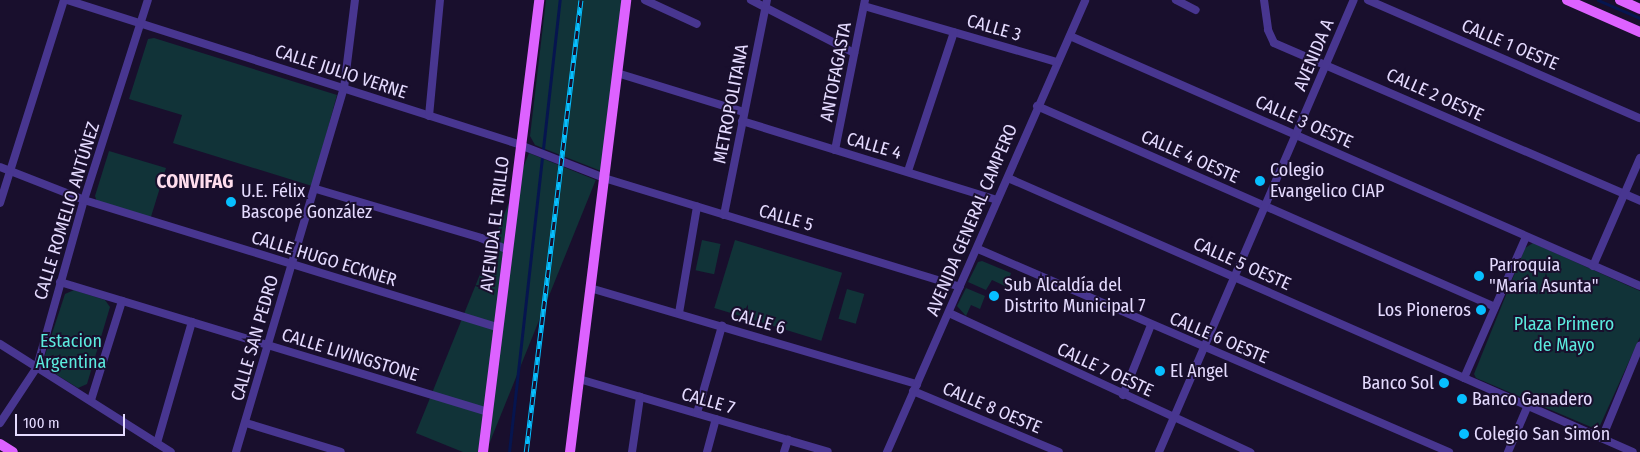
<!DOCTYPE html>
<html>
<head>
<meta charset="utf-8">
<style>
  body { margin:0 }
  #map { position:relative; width:1640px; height:452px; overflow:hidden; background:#190f2d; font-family:"Fira Sans Condensed",sans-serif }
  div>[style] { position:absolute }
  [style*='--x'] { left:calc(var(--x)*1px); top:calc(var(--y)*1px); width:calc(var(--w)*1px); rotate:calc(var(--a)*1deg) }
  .green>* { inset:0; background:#113338; transform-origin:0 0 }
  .stream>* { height:2.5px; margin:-1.25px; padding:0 1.25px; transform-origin:1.25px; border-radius:1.25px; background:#06154f }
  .minor>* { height:8px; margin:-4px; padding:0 4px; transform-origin:4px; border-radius:4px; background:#483690 }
  .major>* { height:10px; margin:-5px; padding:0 5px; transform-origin:5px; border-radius:5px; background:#dd62ff }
  .rail>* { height:4.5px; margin-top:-2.25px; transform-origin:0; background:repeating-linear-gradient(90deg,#190f2d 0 8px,#07bfff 0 16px); box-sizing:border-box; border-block:1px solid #07bfff }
  .dots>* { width:14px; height:14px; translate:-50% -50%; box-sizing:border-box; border:2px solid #190f2d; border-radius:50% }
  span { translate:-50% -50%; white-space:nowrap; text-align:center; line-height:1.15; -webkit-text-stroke:4px #190f2d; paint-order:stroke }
  .street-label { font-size:18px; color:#e5dbff }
  .poi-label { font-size:18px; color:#e5dbff }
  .left { translate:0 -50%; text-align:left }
  .right { translate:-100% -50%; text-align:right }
  .park-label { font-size:18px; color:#5bebde }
  .neighbourhood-label { font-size:19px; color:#ffdded; font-weight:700 }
  .scale { position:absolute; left:15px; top:414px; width:110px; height:22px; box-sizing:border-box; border:2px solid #e5dbff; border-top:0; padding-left:6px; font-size:15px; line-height:18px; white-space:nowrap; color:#e5dbff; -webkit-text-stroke:4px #190f2d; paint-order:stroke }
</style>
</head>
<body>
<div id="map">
  <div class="green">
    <i style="clip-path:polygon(546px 0,623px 0,601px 171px,535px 145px,530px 136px)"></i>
    <i style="clip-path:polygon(154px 38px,337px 95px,312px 186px,173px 143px,182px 115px,129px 99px,148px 39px)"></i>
    <i style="clip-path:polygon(109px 151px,166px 168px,150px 220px,97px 202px,95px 196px)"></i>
    <i style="left:529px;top:153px;width:72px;height:302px;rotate:22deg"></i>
    <i style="left:702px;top:240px;width:19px;height:31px;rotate:12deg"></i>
    <i style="left:735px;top:240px;width:112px;height:71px;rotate:17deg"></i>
    <i style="clip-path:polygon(1533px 243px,1640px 291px,1640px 337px,1598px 430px,1476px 378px,1474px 374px,1525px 248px)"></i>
    <i style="clip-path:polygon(982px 261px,1011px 273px,1007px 287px,992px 280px,986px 290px,968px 282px,978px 262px)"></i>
    <i style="clip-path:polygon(966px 288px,985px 296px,980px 309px,971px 305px,966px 316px,957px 306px)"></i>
    <i style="left:847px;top:289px;width:18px;height:31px;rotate:16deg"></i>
    <i style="clip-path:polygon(74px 290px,105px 300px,110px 307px,87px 384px,78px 388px,49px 370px,43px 361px,65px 294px)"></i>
  </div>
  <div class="stream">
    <i style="--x:1598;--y:0;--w:46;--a:23.2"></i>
    <i style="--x:509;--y:452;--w:455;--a:-83.6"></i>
  </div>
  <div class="minor">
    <i style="--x:67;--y:0;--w:476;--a:17.7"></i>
    <i style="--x:520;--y:145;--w:90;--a:21.4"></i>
    <i style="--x:604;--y:178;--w:372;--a:17"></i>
    <i style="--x:645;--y:0;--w:57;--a:24.8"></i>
    <i style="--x:751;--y:0;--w:116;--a:27.2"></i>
    <i style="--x:1176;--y:0;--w:22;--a:27"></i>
    <i style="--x:1264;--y:0;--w:30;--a:82"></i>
    <i style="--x:1268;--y:30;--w:14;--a:65"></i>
    <i style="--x:1274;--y:43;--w:399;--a:23.3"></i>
    <i style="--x:1368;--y:0;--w:296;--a:23.5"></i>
    <i style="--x:864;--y:6;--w:201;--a:16.2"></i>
    <i style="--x:1070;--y:36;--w:622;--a:23.68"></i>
    <i style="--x:617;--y:73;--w:133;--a:17.1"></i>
    <i style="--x:1037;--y:106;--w:500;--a:23.69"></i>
    <i style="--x:429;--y:116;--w:117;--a:-84.6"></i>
    <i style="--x:742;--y:121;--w:267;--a:17.2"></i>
    <i style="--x:835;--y:150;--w:153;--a:-78.7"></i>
    <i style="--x:0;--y:167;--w:90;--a:21.4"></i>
    <i style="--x:84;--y:200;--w:433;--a:17.1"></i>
    <i style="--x:908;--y:171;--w:146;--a:-71.7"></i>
    <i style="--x:1008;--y:178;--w:682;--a:23.67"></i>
    <i style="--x:316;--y:189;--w:172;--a:16.5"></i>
    <i style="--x:481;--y:238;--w:30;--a:24"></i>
    <i style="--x:0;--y:203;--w:213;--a:-72.5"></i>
    <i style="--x:724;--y:215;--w:219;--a:-78.7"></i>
    <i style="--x:978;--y:249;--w:513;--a:23.32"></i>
    <i style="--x:1593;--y:266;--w:118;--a:-66.5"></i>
    <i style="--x:60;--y:282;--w:447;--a:16.9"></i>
    <i style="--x:590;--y:288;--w:341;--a:16.4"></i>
    <i style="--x:679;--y:313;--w:108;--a:-80.4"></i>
    <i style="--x:949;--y:313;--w:332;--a:24.8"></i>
    <i style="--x:0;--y:344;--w:202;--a:32.3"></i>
    <i style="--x:1464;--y:378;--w:154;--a:-66.3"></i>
    <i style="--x:579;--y:379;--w:259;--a:16.3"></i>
    <i style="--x:913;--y:391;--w:158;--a:22.7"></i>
    <i style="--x:1123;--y:395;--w:75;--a:-68.2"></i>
    <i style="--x:91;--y:400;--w:104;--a:-72.6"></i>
    <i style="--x:697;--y:413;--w:91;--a:-74"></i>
    <i style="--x:0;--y:423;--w:67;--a:-56.5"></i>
    <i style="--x:37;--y:367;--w:173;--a:-74.3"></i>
    <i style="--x:84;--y:200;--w:210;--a:-72.3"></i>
    <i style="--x:246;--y:423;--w:99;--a:17"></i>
    <i style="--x:1602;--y:438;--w:100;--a:-67.6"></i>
    <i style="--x:157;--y:443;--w:126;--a:-73.9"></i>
    <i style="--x:236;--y:452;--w:380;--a:-73.5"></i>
    <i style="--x:344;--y:88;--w:89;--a:-82.9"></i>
    <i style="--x:632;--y:452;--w:56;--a:-81.7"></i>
    <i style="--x:707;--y:452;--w:34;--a:-75"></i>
    <i style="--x:784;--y:452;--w:13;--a:-72"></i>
    <i style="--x:887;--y:452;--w:493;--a:-66.3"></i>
    <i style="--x:1159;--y:452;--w:492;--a:-66.7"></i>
    <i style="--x:1508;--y:452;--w:51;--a:-66.9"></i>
  </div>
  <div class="major">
    <i style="--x:1567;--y:0;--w:80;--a:23.7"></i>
    <i style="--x:1620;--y:0;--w:22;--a:24"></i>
    <i style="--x:0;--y:444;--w:15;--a:32"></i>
    <i style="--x:483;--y:452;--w:455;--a:-82.9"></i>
    <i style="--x:570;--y:452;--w:455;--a:-82.9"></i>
  </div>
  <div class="rail">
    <i style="--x:526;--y:452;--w:455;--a:-83.1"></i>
  </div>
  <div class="dots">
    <i style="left:1260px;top:181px;background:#07bfff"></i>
    <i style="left:231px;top:202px;background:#07bfff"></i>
    <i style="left:1479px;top:276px;background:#07bfff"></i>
    <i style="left:994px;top:296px;background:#07bfff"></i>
    <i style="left:1481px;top:310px;background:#07bfff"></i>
    <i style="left:1160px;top:371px;background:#07bfff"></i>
    <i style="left:1444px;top:383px;background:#07bfff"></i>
    <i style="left:1462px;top:399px;background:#07bfff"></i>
    <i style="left:1464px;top:434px;background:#07bfff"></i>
  </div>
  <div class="street-label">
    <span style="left:994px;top:28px;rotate:16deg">CALLE 3</span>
    <span style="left:1510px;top:45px;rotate:23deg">CALLE 1 OESTE</span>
    <span style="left:1314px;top:55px;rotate:-67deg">AVENIDA A</span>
    <span style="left:341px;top:72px;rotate:18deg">CALLE JULIO VERNE</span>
    <span style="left:836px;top:72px;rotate:-79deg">ANTOFAGASTA</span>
    <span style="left:1435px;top:95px;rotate:24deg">CALLE 2 OESTE</span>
    <span style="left:731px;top:104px;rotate:-79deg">METROPOLITANA</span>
    <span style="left:1304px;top:122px;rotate:24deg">CALLE 3 OESTE</span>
    <span style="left:874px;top:146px;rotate:16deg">CALLE 4</span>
    <span style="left:1190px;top:157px;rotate:24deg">CALLE 4 OESTE</span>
    <span style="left:67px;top:211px;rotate:-73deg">CALLE ROMELIO ANTÚNEZ</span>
    <span style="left:786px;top:218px;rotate:16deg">CALLE 5</span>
    <span style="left:972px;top:220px;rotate:-67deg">AVENIDA GENERAL CAMPERO</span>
    <span style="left:495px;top:224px;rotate:-83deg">AVENIDA EL TRILLO</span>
    <span style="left:324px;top:259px;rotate:17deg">CALLE HUGO ECKNER</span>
    <span style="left:1242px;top:264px;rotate:24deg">CALLE 5 OESTE</span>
    <span style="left:758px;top:321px;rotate:16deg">CALLE 6</span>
    <span style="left:255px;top:338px;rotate:-74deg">CALLE SAN PEDRO</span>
    <span style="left:1219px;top:338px;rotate:23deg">CALLE 6 OESTE</span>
    <span style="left:350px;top:355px;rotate:17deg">CALLE LIVINGSTONE</span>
    <span style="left:1105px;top:370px;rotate:25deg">CALLE 7 OESTE</span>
    <span style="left:708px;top:401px;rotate:16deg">CALLE 7</span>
    <span style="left:992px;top:408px;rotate:23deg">CALLE 8 OESTE</span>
  </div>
  <div class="poi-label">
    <span class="left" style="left:1270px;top:181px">Colegio<br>Evangelico CIAP</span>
    <span class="left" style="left:241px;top:202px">U.E. Félix<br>Bascopé González</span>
    <span class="left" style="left:1489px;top:276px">Parroquia<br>"María Asunta"</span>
    <span class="left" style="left:1004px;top:296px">Sub Alcaldía del<br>Distrito Municipal 7</span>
    <span class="right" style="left:1471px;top:310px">Los Pioneros</span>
    <span class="left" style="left:1170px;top:371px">El Angel</span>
    <span class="right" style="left:1434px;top:383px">Banco Sol</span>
    <span class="left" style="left:1472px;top:399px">Banco Ganadero</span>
    <span class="left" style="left:1474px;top:434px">Colegio San Simón</span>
  </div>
  <div class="park-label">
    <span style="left:1564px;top:335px">Plaza Primero<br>de Mayo</span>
    <span style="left:71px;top:352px">Estacion<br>Argentina</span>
  </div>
  <div class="neighbourhood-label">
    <span style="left:195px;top:182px">CONVIFAG</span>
  </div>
  <div class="scale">100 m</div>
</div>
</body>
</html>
